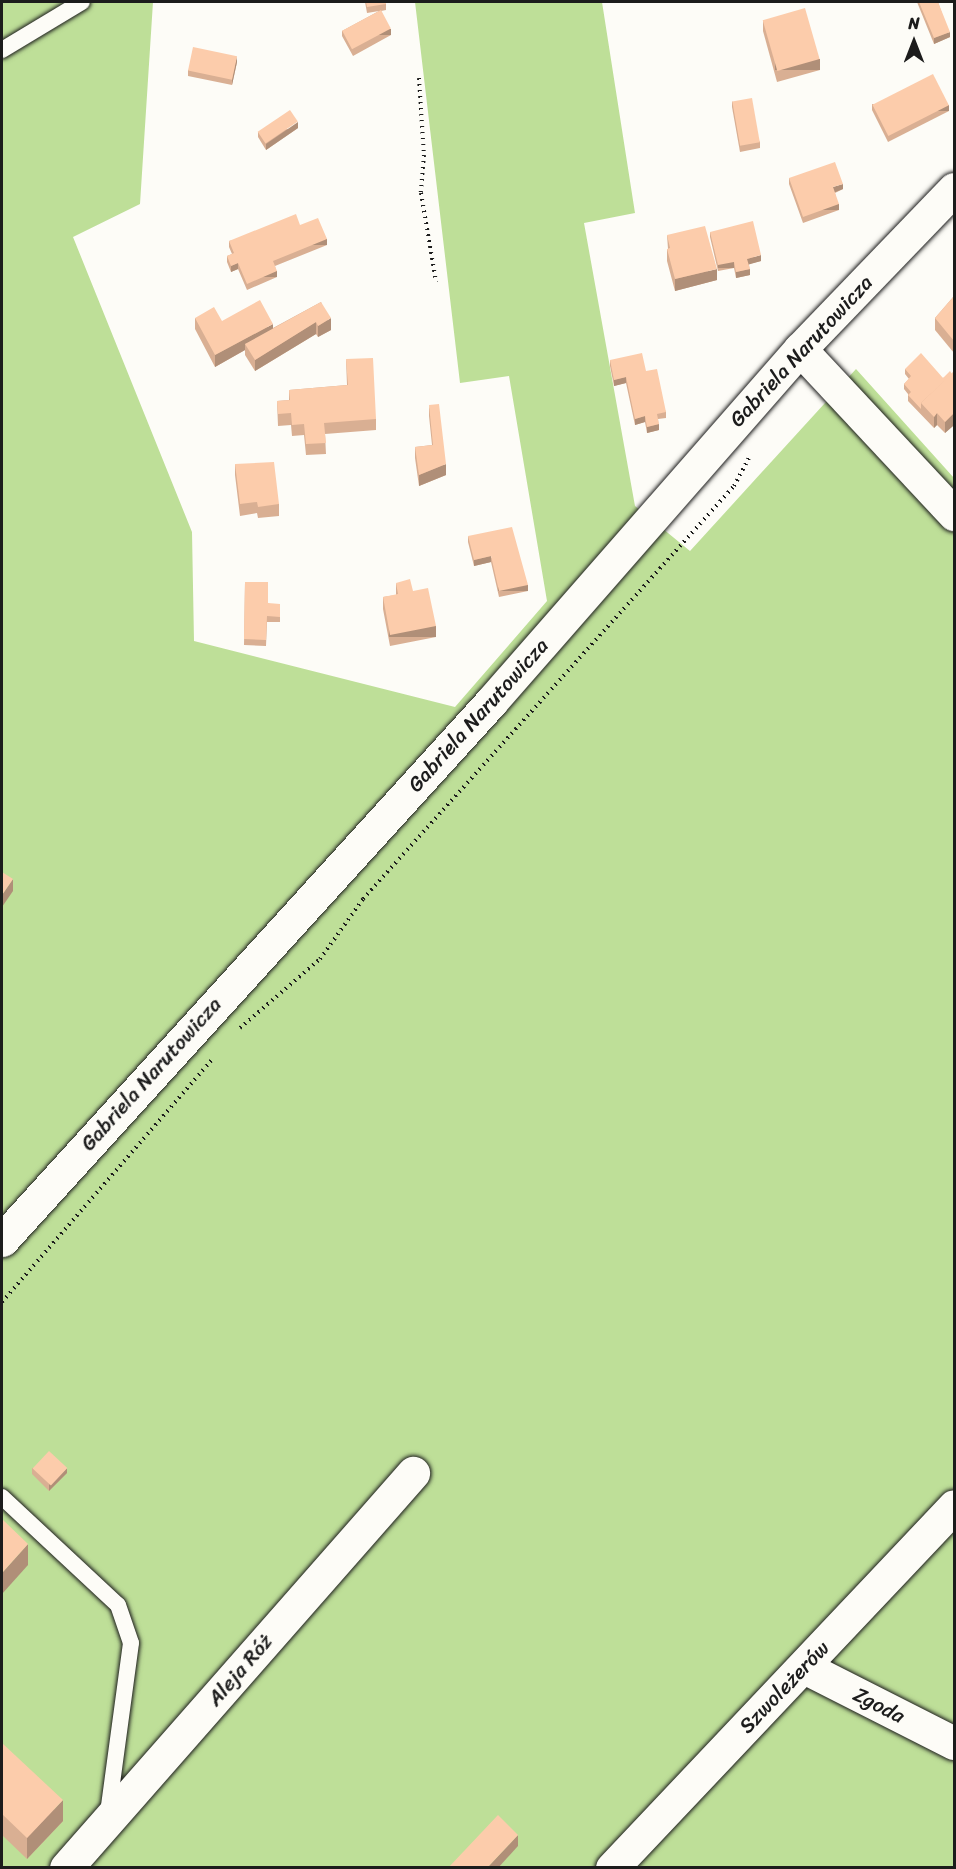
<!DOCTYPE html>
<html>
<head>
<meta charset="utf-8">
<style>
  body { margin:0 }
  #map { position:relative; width:956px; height:1869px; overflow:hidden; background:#fdfcf7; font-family:Sriracha,sans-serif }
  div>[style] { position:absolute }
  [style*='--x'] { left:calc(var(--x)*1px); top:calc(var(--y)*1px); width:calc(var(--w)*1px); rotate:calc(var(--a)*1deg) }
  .green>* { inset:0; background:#bedf98 }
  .path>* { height:4px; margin-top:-2px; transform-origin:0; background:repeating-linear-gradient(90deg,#1c1c1c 0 1.5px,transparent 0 6px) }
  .roads { filter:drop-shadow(0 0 2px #1c1c1c) drop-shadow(0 0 2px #1c1c1c) }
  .service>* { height:16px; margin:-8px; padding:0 8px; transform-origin:8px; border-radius:8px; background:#fdfcf7 }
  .minor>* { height:33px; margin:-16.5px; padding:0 16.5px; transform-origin:16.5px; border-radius:16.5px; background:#fdfcf7 }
  .tertiary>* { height:33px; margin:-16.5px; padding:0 16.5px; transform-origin:16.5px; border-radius:16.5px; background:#fdfcf7 }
  .wall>* { inset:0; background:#d9af93 }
  .shaded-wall>* { inset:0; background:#b08f78; transform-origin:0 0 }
  .building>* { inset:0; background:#fcccab; transform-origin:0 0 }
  span { translate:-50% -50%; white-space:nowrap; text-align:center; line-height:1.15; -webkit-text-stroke:5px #fdfcf7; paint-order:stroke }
  .street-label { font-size:21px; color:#1c1c1c }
  .frame { position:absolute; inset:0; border:3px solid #1c1c1c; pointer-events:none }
  .north { position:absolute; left:884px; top:12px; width:60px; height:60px; -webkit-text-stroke:4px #fdfcf7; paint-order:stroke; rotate:0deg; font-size:16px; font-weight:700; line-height:24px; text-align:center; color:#1c1c1c }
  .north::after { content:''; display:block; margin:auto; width:21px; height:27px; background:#1c1c1c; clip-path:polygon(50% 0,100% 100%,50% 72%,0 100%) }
</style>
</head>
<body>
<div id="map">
  <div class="green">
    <i style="clip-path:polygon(2px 2px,153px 2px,140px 204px,73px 237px,192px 532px,194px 641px,455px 707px,547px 601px,509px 376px,460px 383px,415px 2px,602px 2px,635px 213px,584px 223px,635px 506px,690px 551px,856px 369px,954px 478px,954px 1867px,2px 1868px)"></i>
  </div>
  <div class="path">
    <i style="--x:419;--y:78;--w:77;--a:86.3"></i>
    <i style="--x:424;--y:155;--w:38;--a:95"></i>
    <i style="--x:421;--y:193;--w:90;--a:80.4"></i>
    <i style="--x:240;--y:1028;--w:106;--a:-40.8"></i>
    <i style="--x:320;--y:959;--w:74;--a:-54.4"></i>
    <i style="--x:363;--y:899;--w:555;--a:-48.07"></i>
    <i style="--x:734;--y:486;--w:32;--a:-62"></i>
    <i style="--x:2;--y:1302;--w:323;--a:-49.1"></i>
  </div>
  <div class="roads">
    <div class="service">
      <i style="--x:2;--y:50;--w:93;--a:-31"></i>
      <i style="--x:2;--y:1497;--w:158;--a:43"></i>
      <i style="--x:118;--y:1605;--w:40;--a:71.1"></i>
      <i style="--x:131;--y:1643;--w:172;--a:97.7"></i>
    </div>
    <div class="minor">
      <i style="--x:800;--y:349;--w:226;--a:47"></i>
      <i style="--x:804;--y:1667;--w:168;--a:26.9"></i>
      <i style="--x:66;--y:1868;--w:526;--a:-48.7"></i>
      <i style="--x:612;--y:1868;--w:498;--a:-46.6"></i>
    </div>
    <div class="tertiary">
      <i style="--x:2;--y:1240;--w:727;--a:-47.73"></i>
      <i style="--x:491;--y:702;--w:469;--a:-48.8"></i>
      <i style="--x:800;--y:349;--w:222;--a:-46.1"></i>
    </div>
  </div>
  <div class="wall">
    <i style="clip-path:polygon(365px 2px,386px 2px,386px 10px,381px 11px,391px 35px,353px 56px,342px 36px,342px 31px,379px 11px,367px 13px)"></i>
    <i style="clip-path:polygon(917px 2px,938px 2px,950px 37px,934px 44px)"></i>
    <i style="clip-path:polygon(763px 20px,820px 70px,777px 82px,763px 31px)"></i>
    <i style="clip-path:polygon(237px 62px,232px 85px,188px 76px,188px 70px)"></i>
    <i style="clip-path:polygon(732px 101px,760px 142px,760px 148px,740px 152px,732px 107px)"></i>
    <i style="clip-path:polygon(872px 104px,949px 111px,888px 142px,872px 110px)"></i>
    <i style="clip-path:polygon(298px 128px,266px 150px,258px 137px,258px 132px)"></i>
    <i style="clip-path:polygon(789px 178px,843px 189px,835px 193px,839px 210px,803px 223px,789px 184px)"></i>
    <i style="clip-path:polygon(300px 225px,327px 245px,275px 266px,277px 277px,247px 290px,238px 269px,231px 272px,227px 262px,227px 256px,232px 254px,229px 247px,229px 241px)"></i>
    <i style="clip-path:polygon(710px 232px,761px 261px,749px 264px,750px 275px,736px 278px,734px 268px,718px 271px,710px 237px)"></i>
    <i style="clip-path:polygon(667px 235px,717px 280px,675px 291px,667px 261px,667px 249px,668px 249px)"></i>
    <i style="clip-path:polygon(954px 296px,954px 353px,935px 330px,935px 318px)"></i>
    <i style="clip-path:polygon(321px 302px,331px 330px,318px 337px,316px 334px,255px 371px,245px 355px,245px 350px,215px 367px,195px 329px,195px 318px,273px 328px)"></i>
    <i style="clip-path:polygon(346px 359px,376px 419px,376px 430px,325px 434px,326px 454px,306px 455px,304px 435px,292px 436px,291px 425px,278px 426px,277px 401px,289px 400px,289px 390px,347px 385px)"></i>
    <i style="clip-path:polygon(610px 360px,646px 371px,666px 412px,666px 418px,658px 419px,659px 430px,647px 433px,645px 422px,635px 425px,626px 383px,614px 386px,610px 366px)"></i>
    <i style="clip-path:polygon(905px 369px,943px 378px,952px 374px,954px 371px,954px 428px,953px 426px,945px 433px,937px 425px,934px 428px,908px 401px,908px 394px,904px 389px,904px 384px,909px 379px,905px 374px)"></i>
    <i style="clip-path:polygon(429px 405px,446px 475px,419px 486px,415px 458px,415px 447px,432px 445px,429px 416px)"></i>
    <i style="clip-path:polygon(235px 464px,279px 504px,279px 516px,258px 518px,257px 513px,240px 516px,235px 475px)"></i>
    <i style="clip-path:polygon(468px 536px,528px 591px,499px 597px,491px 562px,474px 566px,468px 542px)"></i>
    <i style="clip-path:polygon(245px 582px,268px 603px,280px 610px,280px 622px,267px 622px,266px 646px,244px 645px)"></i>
    <i style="clip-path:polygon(396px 583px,436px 637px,390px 646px,383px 609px,383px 597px,396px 595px)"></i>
    <i style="clip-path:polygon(32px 1468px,67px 1473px,49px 1491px,32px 1474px)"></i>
    <i style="clip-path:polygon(2px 1743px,63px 1821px,27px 1859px,2px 1835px)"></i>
  </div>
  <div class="shaded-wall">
    <i style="left:391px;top:29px;width:6px;height:43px;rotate:90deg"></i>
    <i style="clip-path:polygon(950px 32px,950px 37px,934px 44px,934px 38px)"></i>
    <i style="clip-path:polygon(237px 56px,237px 62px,232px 85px,232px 79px)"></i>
    <i style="left:820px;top:59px;width:11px;height:45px;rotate:90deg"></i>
    <i style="left:949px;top:105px;width:6px;height:68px;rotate:90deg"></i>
    <i style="clip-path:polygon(298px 122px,298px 128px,266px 150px,266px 144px)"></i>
    <i style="clip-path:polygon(843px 184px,843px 189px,833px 193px,833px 187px)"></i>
    <i style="left:839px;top:204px;width:6px;height:38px;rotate:90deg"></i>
    <i style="left:327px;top:239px;width:6px;height:58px;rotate:90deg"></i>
    <i style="clip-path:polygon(761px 255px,761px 261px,747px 265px,747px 259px)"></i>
    <i style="left:734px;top:262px;width:6px;height:16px;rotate:90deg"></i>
    <i style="clip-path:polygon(238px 263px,238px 269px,231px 272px,231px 266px)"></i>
    <i style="clip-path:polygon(717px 269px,717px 280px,675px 291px,675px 279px)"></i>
    <i style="clip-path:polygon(750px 269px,750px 275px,736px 278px,736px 272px)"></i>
    <i style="left:277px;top:271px;width:6px;height:33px;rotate:90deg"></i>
    <i style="clip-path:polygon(331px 318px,331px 330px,318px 337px,318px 326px)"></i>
    <i style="clip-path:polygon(316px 322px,316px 334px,255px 371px,255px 360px)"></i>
    <i style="clip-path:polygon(273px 324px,273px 335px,245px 344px,245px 350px,215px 367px,215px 355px)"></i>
    <i style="clip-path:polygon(626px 377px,626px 383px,614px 386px,614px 380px)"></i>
    <i style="clip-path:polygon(937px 413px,937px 425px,934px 428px,934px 417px)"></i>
    <i style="clip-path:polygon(953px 414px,953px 426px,945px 433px,945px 422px)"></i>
    <i style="clip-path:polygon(645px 416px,645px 422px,635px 425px,635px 419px)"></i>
    <i style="clip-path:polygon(659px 424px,659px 430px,647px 433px,647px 427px)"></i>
    <i style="clip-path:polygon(446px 464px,446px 475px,419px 486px,419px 475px)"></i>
    <i style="clip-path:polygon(491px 556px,491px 562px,474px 566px,474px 560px)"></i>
    <i style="left:528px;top:585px;width:6px;height:30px;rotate:90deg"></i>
    <i style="left:436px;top:626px;width:11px;height:47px;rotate:90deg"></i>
    <i style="clip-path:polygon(13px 879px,13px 891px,2px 907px,2px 895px)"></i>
    <i style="clip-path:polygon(67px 1468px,67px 1473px,49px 1491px,49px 1485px)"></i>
    <i style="clip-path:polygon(28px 1544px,28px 1565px,2px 1594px,2px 1573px)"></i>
    <i style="clip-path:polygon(63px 1800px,63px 1821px,27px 1859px,27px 1838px)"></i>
    <i style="clip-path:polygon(518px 1835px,518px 1846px,498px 1868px,487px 1868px)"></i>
  </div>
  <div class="building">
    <i style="clip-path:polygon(366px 2px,386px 2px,386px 4px,367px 7px)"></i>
    <i style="clip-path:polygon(919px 2px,938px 2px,950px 32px,934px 38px)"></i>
    <i style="left:805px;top:8px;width:53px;height:44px;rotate:74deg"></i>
    <i style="left:381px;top:10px;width:21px;height:44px;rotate:62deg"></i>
    <i style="left:193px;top:47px;width:45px;height:24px;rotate:12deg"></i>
    <i style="left:933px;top:74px;width:35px;height:68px;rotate:63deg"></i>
    <i style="left:752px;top:98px;width:45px;height:20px;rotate:80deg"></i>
    <i style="left:290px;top:110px;width:14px;height:39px;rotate:56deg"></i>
    <i style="clip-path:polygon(835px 162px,843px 184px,833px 187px,839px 204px,803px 217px,789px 178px)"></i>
    <i style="clip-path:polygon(296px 214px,300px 225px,318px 218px,327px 239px,273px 261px,277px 271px,247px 284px,238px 263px,231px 266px,227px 256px,234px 253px,229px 241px)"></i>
    <i style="clip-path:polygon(753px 221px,761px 255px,747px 259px,750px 269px,736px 272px,734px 262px,718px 265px,710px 232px)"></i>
    <i style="clip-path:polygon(705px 226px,717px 269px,675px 279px,667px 249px,670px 248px,667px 235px)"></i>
    <i style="clip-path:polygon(954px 296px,954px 341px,935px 318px)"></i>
    <i style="clip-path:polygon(260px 300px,273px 324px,215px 355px,195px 318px,214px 307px,222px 321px)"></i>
    <i style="clip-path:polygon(321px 302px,331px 318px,318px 326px,316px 322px,255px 360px,245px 344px)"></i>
    <i style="clip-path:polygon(642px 353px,646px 371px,657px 369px,666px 412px,657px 414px,659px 424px,647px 427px,645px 416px,635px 419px,626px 377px,614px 380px,610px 360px)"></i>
    <i style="clip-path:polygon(921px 353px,943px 378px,950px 371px,952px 374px,921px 403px,921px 409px,908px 395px,911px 392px,904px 384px,911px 376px,905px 369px)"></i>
    <i style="clip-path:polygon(373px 358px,376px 419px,324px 423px,326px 443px,306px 444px,304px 424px,292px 425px,291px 413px,278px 414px,277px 401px,290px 400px,289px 390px,348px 385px,346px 359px)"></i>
    <i style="clip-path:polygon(954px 371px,954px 416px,953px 414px,945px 422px,937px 413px,934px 417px,921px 403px)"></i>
    <i style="clip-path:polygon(439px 404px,446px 464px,419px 475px,415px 447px,433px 445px,429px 405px)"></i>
    <i style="clip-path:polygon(274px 462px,279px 504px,258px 507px,257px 502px,240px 504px,235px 464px)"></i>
    <i style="clip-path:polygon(512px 527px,528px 585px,499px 591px,491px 556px,474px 560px,468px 536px)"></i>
    <i style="clip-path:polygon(410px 579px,413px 591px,428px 588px,436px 626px,390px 635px,383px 597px,398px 594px,396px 583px)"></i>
    <i style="clip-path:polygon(245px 582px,268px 582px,268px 603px,280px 604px,280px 617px,267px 616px,266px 640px,244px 639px)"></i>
    <i style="clip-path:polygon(2px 872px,13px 879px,2px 895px)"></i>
    <i style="left:49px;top:1451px;width:25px;height:24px;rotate:43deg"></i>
    <i style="clip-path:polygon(2px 1519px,28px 1544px,2px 1573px)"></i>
    <i style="clip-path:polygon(2px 1743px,63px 1800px,27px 1838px,2px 1814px)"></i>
    <i style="clip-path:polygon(498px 1815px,518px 1835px,487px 1868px,448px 1868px)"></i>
  </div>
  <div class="street-label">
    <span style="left:801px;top:351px;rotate:-47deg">Gabriela Narutowicza</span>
    <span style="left:478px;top:715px;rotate:-48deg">Gabriela Narutowicza</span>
    <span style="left:151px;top:1074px;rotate:-48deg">Gabriela Narutowicza</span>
    <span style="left:240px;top:1670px;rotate:-49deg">Aleja Róż</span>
    <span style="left:784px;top:1687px;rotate:-46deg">Szwoleżerów</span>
    <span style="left:879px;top:1705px;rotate:27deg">Zgoda</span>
  </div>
  <div class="frame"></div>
  <div class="north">N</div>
</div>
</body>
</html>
